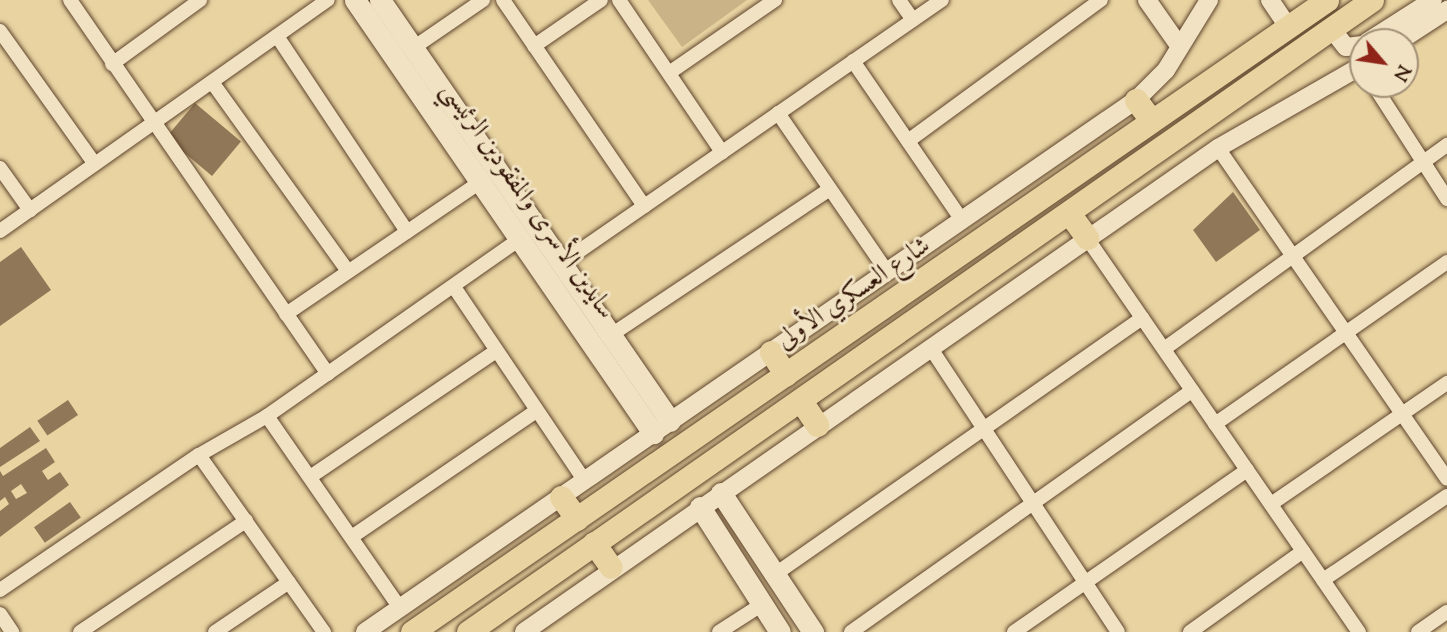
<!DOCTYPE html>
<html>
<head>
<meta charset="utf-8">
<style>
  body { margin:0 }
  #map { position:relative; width:1447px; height:632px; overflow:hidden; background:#e8d3a1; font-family:"Sorts Mill Goudy",Amiri,serif }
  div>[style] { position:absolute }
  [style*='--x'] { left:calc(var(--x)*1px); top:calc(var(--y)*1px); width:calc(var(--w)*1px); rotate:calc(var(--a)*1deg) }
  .green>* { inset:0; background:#c9b387 }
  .building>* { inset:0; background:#907757; transform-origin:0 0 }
  .roads { filter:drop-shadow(0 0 2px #5f442d) drop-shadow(0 0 2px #5f442d) }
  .minor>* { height:14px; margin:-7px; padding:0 7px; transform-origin:7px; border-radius:7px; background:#f0e2c2 }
  .tertiary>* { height:18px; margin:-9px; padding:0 9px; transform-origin:9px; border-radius:9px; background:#f0e2c2 }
  .secondary>* { height:21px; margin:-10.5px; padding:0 10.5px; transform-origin:10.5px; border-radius:10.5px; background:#f0e2c2 }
  .primary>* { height:23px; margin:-11.5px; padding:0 11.5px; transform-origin:11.5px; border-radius:11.5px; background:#e8d3a1 }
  span { translate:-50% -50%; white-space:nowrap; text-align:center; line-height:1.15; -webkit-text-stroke:6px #f0e2c2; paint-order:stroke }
  .street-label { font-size:26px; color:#311406 }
  .north { position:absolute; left:1349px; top:28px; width:70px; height:70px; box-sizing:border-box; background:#f0e2c2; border:2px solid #a49077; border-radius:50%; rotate:119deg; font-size:19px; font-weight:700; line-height:28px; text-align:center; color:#311406 }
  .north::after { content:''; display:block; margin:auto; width:24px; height:32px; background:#8f2418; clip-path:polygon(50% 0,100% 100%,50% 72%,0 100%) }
</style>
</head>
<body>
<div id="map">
  <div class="green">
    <i style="clip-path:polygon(648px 0,747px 0,682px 47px)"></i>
  </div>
  <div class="building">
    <i style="left:195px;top:103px;width:60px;height:45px;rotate:40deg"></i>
    <i style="clip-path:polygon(1233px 192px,1260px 230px,1216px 262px,1193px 230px)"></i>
    <i style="clip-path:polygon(21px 247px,51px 290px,0 326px,0 262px)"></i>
    <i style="left:68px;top:400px;width:18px;height:37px;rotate:56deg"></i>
    <i style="clip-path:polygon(30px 427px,40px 441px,0 467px,0 448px)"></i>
    <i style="clip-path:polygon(evenodd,46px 448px,55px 462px,42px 471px,48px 480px,60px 472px,69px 485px,0 537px,0 511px,9px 504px,5px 497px,0 501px,0 471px,3px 476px,46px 448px,21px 484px,27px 493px,16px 499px,11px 491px,21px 484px)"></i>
    <i style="left:70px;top:502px;width:19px;height:44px;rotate:55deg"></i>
  </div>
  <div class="roads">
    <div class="minor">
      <i style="--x:70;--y:0;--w:454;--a:55.4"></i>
      <i style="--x:503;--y:0;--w:250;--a:55.6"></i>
      <i style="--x:619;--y:0;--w:184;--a:55.9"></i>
      <i style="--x:899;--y:0;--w:24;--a:55"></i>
      <i style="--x:0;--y:31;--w:163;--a:54.5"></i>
      <i style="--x:277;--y:36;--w:235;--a:56.4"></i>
      <i style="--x:534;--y:46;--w:81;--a:-34.5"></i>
      <i style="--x:413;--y:48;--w:85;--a:-34.4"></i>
      <i style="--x:853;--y:61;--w:191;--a:55.6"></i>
      <i style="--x:112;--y:64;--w:109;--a:-36"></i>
      <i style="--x:669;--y:73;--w:129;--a:-34.6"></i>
      <i style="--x:212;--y:82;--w:233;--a:54.3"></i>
      <i style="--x:1373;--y:84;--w:137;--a:57.2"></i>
      <i style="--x:778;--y:113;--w:191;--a:55.5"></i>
      <i style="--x:908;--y:141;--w:239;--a:-36.2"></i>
      <i style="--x:1218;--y:148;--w:402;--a:55.3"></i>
      <i style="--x:0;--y:168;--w:52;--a:54.5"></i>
      <i style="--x:0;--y:231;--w:401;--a:-35.2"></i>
      <i style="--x:1087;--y:238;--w:479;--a:55.4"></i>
      <i style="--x:562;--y:263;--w:462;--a:-34.7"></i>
      <i style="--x:454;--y:287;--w:234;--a:56"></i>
      <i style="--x:286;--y:314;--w:235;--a:-34.2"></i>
      <i style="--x:611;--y:335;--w:263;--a:-33.7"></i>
      <i style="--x:930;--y:347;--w:341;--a:56.6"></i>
      <i style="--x:1164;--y:349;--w:349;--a:-35.8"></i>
      <i style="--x:267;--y:416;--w:234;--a:55.3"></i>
      <i style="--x:1215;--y:424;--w:283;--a:-34.9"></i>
      <i style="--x:199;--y:455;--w:217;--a:54.8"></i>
      <i style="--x:310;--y:477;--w:225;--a:-34.1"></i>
      <i style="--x:1271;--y:504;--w:214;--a:-34.5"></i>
      <i style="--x:353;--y:536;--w:222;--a:-34.3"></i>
      <i style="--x:774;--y:575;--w:449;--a:-34.9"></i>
      <i style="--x:1323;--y:580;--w:150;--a:-34.1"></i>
      <i style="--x:0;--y:590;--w:240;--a:-34.2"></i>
      <i style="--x:199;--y:455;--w:78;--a:-29.8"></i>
      <i style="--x:267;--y:416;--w:309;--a:-35"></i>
      <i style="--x:0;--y:614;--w:22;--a:56"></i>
      <i style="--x:80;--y:632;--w:200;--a:-33.8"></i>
      <i style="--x:215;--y:632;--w:89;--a:-34"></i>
      <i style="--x:719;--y:632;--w:50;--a:-32.7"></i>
      <i style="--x:851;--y:632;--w:418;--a:-35.3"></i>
      <i style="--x:1014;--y:632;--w:284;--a:-34.8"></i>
      <i style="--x:1190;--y:632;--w:139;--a:-35.6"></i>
      <i style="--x:1418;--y:632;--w:35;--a:-35"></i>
    </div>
    <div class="tertiary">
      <i style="--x:1147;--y:0;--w:57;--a:54.9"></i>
      <i style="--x:1270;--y:0;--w:32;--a:56"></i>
      <i style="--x:1331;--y:28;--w:24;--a:52"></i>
      <i style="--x:1346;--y:47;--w:17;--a:-7"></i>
      <i style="--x:1367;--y:42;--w:78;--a:-32.5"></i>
      <i style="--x:1398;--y:42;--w:59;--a:-33.1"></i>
      <i style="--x:365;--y:632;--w:937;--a:-34.61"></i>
      <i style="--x:1136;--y:100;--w:42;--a:-45"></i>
      <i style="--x:1166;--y:70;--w:82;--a:-58.4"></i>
      <i style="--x:524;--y:632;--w:846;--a:-34.89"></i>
      <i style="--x:1218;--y:148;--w:167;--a:-29.8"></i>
    </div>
    <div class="secondary">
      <i style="--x:355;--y:0;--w:526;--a:55.46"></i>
      <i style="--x:380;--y:0;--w:511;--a:55.44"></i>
      <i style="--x:721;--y:493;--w:167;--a:56.5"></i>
      <i style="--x:700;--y:507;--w:148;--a:57.4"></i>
    </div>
    <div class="primary">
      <i style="--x:1136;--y:100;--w:25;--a:53"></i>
      <i style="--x:1069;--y:213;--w:31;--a:54"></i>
      <i style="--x:771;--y:352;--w:27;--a:57"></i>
      <i style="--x:801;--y:401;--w:29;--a:56"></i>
      <i style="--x:561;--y:497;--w:27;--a:54"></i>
      <i style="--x:594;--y:543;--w:29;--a:55"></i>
      <i style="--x:412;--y:632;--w:1112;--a:-34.63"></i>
      <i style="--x:468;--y:632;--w:1103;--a:-34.96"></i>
    </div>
  </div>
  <div class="street-label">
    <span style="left:527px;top:201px;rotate:55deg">سايدين الأسرى والمفقودين الرئيسي</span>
    <span style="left:854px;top:294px;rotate:-34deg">شارع العسكري الأولى</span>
  </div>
  <div class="north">N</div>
</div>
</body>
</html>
